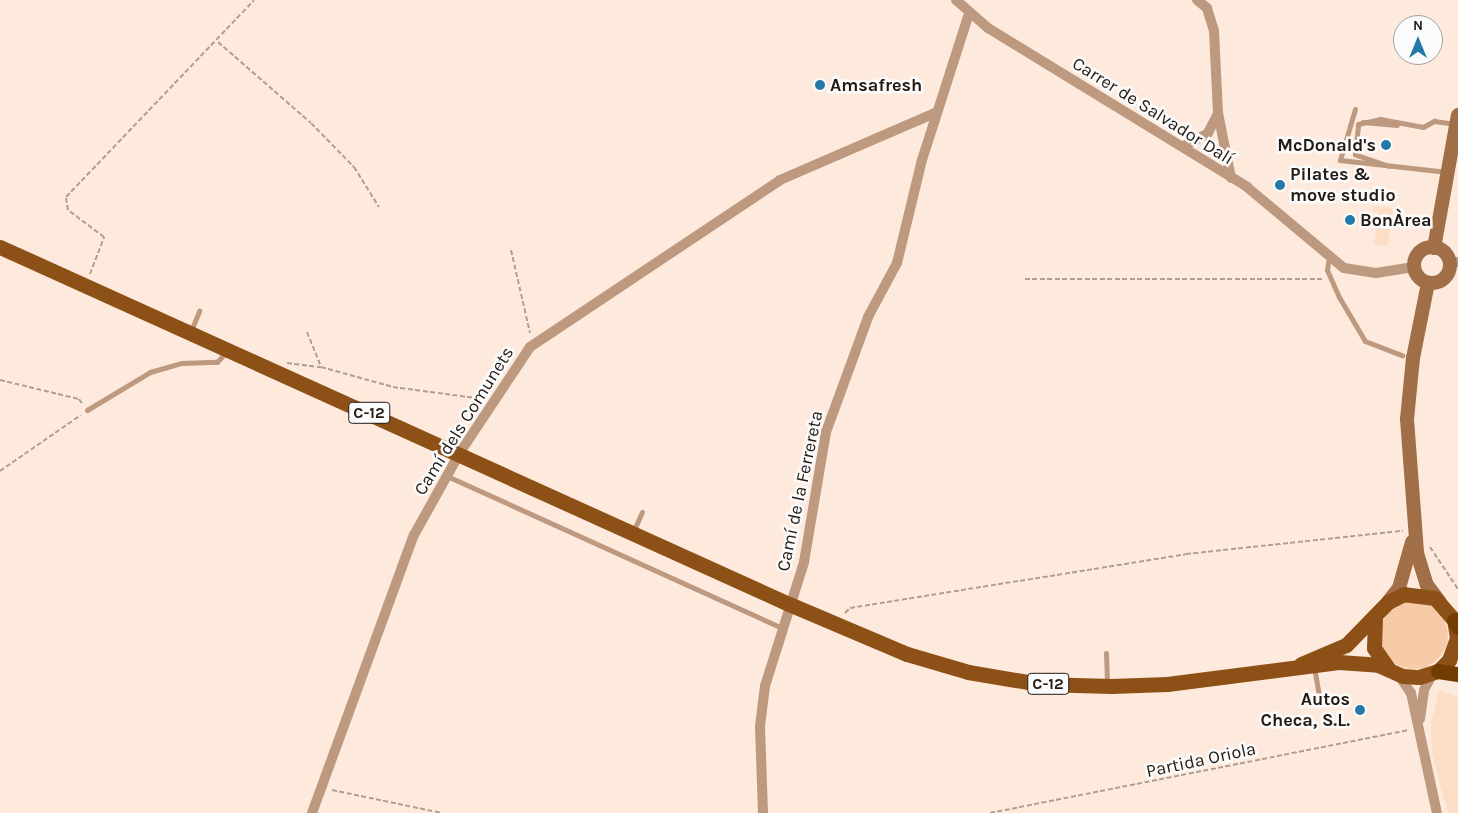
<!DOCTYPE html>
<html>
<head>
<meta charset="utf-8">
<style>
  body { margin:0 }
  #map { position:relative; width:1458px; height:813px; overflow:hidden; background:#feeadc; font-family:Karla,sans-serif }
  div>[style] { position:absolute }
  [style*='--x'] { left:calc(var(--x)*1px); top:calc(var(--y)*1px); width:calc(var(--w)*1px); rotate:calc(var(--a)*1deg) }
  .built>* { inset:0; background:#fcdec6 }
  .green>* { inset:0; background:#f8cba8 }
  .round { border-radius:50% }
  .path>* { height:2px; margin-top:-1px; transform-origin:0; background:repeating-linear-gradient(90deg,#af9f93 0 5px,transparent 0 7.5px) }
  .lane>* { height:5px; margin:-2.5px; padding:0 2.5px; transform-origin:2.5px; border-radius:2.5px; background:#bc997f }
  .street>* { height:10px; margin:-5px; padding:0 5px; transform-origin:5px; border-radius:5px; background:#bc997f }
  .secondary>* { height:14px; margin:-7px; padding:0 7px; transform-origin:7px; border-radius:7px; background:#a16f47 }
  .secondary>.ring { margin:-7px; padding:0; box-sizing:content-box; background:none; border:14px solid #a16f47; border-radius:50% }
  .primary>* { height:15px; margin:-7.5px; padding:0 7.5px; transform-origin:7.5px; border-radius:7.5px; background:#8d5117 }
  .highway>* { height:15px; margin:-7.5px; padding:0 7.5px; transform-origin:7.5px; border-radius:7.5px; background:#723c00 }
  .dots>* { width:14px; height:14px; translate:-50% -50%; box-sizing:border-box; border:2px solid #fbfbfb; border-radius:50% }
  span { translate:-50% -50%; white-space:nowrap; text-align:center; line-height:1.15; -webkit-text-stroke:5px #fbfbfb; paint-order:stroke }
  .shield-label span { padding:1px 4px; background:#fbfbfb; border:1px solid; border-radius:4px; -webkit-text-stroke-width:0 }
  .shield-label { font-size:16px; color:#231a14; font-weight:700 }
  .poi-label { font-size:18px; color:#231a14; font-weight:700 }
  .left { translate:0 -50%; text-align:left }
  .right { translate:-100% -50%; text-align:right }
  .street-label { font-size:18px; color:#231a14 }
  .north { position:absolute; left:1393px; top:15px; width:50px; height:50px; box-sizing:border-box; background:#fbfbfb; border:1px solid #a5a19f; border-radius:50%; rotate:0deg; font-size:14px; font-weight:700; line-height:20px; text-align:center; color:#231a14 }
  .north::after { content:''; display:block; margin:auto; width:18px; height:22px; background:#2579a9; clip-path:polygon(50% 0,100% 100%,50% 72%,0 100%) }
</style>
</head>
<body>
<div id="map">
  <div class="built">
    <i style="clip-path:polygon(1373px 206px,1393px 208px,1388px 246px,1374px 244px,1379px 212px,1373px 211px)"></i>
    <i style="clip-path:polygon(1439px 690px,1458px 697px,1458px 813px,1448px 813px,1432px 754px,1431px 723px)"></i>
  </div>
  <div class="green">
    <i class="round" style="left:1380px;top:601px;width:68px;height:68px"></i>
  </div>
  <div class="path">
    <i style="--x:218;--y:42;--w:123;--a:41.1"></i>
    <i style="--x:311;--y:123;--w:62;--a:45.7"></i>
    <i style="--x:354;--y:167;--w:47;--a:58"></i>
    <i style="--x:511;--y:250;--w:85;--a:77.1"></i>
    <i style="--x:90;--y:274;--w:40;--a:-69"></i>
    <i style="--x:104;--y:237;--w:45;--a:-143.1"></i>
    <i style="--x:68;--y:210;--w:13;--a:-99"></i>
    <i style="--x:66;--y:197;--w:272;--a:-46.3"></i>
    <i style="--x:1025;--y:279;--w:297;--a:0"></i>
    <i style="--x:307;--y:332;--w:38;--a:68"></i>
    <i style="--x:321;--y:367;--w:75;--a:15.5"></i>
    <i style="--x:393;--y:387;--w:91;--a:7.6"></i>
    <i style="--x:287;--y:363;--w:34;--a:7"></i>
    <i style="--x:0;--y:380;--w:81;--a:13.5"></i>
    <i style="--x:79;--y:399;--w:7;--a:56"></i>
    <i style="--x:0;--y:471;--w:98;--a:-34.7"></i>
    <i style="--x:1430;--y:547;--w:50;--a:56.3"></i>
    <i style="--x:845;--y:613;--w:7;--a:-45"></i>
    <i style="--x:850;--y:608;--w:340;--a:-9.1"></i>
    <i style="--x:1186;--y:554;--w:218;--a:-6.1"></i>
    <i style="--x:332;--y:790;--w:112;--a:11.8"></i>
    <i style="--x:990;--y:813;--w:427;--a:-11.2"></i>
  </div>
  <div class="lane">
    <i style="--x:1355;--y:109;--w:53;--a:106.4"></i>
    <i style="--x:1340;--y:160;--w:108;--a:6.4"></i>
    <i style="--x:1363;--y:122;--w:34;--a:5"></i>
    <i style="--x:1389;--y:166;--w:36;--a:-161"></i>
    <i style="--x:1355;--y:154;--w:30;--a:-84"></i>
    <i style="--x:1358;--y:124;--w:23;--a:-13"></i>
    <i style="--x:1380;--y:119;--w:44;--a:10.5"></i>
    <i style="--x:1423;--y:127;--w:13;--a:-29"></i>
    <i style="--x:1434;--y:121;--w:22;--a:8"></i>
    <i style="--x:1329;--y:256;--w:14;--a:98"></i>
    <i style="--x:1327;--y:270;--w:30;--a:66"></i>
    <i style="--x:1339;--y:297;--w:51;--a:59.4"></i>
    <i style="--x:1365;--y:341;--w:40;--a:21"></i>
    <i style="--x:191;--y:331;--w:22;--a:-68"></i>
    <i style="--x:87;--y:410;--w:74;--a:-31.1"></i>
    <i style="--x:150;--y:372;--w:33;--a:-16"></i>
    <i style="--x:182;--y:363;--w:35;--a:-2"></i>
    <i style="--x:217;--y:362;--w:13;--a:-48"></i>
    <i style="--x:447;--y:476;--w:368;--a:24.4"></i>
    <i style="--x:633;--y:532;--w:22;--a:-66"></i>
    <i style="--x:1106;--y:653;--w:32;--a:88"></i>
    <i style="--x:1314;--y:667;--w:36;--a:80"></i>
  </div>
  <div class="street">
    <i style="--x:956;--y:0;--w:43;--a:41.2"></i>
    <i style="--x:988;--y:28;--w:304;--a:31.5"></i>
    <i style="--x:1247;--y:187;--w:126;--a:39.9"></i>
    <i style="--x:1344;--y:268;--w:32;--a:9"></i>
    <i style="--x:1376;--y:273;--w:38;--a:-9"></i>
    <i style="--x:1218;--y:113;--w:66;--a:78.7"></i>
    <i style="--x:1184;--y:146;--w:27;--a:-28"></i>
    <i style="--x:1208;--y:133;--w:22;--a:-63"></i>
    <i style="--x:1218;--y:113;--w:82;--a:-92.8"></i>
    <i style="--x:1214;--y:31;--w:24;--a:-107"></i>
    <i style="--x:1207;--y:8;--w:13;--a:-141"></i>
    <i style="--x:1449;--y:263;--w:9;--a:-6"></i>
    <i style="--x:1398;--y:674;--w:23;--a:56"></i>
    <i style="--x:1411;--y:693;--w:123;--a:77.8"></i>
    <i style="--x:1420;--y:719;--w:29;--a:-82"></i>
    <i style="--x:1424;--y:690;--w:19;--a:-62"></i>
    <i style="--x:312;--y:813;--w:296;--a:-69.9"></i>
    <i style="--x:414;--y:535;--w:93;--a:-60.9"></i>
    <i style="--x:459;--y:454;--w:128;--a:-56.4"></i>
    <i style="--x:530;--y:347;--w:301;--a:-33.7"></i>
    <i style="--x:780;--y:180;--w:171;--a:-23.4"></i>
    <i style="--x:763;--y:813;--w:87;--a:-92"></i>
    <i style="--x:760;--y:726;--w:40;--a:-82.9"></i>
    <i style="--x:765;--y:686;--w:130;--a:-72.5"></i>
    <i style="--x:804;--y:562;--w:132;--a:-80.4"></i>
    <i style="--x:826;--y:432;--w:122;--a:-69.9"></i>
    <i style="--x:868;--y:317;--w:61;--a:-61.8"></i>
    <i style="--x:897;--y:263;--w:106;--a:-76.4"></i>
    <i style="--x:922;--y:160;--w:153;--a:-72.2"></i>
  </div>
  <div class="secondary">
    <i class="ring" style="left:1414px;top:247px;width:22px;height:22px"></i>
    <i style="--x:1434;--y:248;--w:135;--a:-79.8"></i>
    <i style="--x:1428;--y:283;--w:76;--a:101.3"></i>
    <i style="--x:1413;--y:358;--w:61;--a:95.6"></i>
    <i style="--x:1407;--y:419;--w:134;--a:85.7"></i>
    <i style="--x:1417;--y:553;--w:34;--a:73"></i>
    <i style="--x:1427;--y:585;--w:21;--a:53"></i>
    <i style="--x:1388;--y:602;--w:18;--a:-52"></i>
    <i style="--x:1399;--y:588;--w:48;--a:-74.2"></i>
  </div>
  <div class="primary">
    <i style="--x:0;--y:247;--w:866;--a:24.35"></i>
    <i style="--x:789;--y:604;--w:128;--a:23"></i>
    <i style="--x:907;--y:654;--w:64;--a:16.4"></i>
    <i style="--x:968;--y:672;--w:73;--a:9.5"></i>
    <i style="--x:1040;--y:684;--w:71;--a:1.6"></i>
    <i style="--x:1111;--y:686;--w:56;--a:-2"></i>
    <i style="--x:1167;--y:684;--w:173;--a:-7.3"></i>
    <i style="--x:1339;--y:662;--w:39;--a:4"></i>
    <i style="--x:1378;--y:665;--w:27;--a:24"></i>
    <i style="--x:1403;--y:676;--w:16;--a:4"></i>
    <i style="--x:1419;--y:677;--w:20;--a:-18"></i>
    <i style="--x:1438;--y:671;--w:16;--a:-45"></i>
    <i style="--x:1449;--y:660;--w:23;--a:-70"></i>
    <i style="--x:1457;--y:638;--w:18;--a:-99"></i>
    <i style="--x:1454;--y:620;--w:29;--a:-131"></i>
    <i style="--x:1435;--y:598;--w:31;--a:-173"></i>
    <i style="--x:1404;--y:594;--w:18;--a:153"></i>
    <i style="--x:1388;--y:602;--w:60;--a:134.3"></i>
    <i style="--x:1346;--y:645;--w:49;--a:157.1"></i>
    <i style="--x:1375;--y:619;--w:29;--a:92"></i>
    <i style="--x:1374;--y:648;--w:24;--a:55"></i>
  </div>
  <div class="highway">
    <i style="--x:1454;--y:620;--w:8;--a:60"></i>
    <i style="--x:1438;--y:671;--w:20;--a:9"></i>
  </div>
  <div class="dots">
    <i style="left:820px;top:85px;background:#2579a9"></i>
    <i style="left:1386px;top:145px;background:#2579a9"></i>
    <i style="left:1280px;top:185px;background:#2579a9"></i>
    <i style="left:1350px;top:220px;background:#2579a9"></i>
    <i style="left:1360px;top:710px;background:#2579a9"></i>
  </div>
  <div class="shield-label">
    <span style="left:369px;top:413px">C-12</span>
    <span style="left:1048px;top:684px">C-12</span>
  </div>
  <div class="poi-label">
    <span class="left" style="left:830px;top:85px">Amsafresh</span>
    <span class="right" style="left:1376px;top:145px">McDonald's</span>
    <span class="left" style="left:1290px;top:185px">Pilates &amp;<br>move studio</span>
    <span class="left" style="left:1360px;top:220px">BonÀrea</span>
    <span class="right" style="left:1350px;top:710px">Autos<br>Checa, S.L.</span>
  </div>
  <div class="street-label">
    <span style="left:1153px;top:111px;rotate:32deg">Carrer de Salvador Dalí</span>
    <span style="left:464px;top:421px;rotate:-58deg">Camí dels Comunets</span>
    <span style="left:800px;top:491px;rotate:-78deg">Camí de la Ferrereta</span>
    <span style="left:1201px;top:760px;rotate:-12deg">Partida Oriola</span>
  </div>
  <div class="north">N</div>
</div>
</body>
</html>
